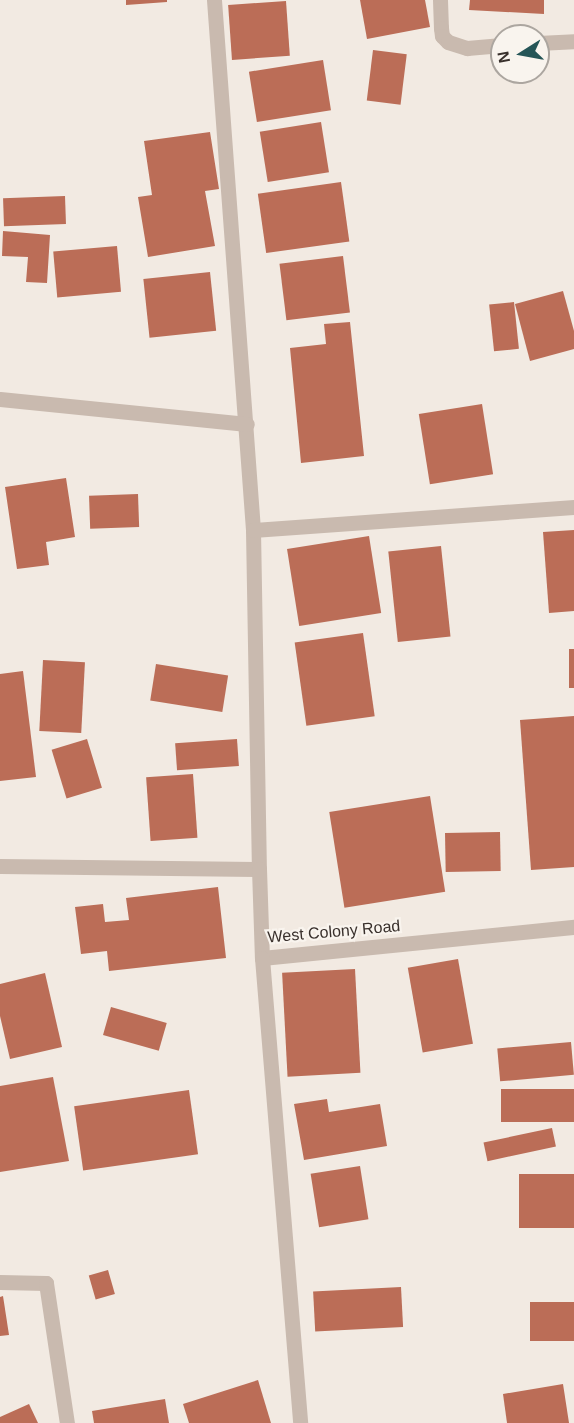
<!DOCTYPE html>
<html>
<head>
<meta charset="utf-8">
<style>
  body { margin:0 }
  #map { position:relative; width:574px; height:1423px; overflow:hidden; background:#f2eae2; font-family:Arial,sans-serif }
  div>[style] { position:absolute }
  [style*='--x'] { left:calc(var(--x)*1px); top:calc(var(--y)*1px); width:calc(var(--w)*1px); rotate:calc(var(--a)*1deg) }
  .building>* { inset:0; background:#bb6d57; transform-origin:0 0 }
  .minor>* { height:15px; margin:-7.5px; padding:0 7.5px; transform-origin:7.5px; border-radius:7.5px; background:#c9baaf }
  span { translate:-50% -50%; white-space:nowrap; text-align:center; line-height:1.15; -webkit-text-stroke:4.5px #f9f4ee; paint-order:stroke }
  .street-label { font-size:16px; color:#39302c }
  .north { position:absolute; left:490px; top:24px; width:60px; height:60px; box-sizing:border-box; background:#f9f4ee; border:2px solid #aca6a0; border-radius:50%; rotate:259deg; font-size:16px; font-weight:700; line-height:24px; text-align:center; color:#39302c }
  .north::after { content:''; display:block; margin:auto; width:21px; height:27px; background:#255557; clip-path:polygon(50% 0,100% 100%,50% 72%,0 100%) }
</style>
</head>
<body>
<div id="map">
  <div class="building">
    <i style="clip-path:polygon(126px 0,167px 0,167px 2px,126px 5px)"></i>
    <i style="clip-path:polygon(360px 0,425px 0,430px 27px,367px 39px)"></i>
    <i style="clip-path:polygon(470px 0,544px 0,544px 14px,469px 10px)"></i>
    <i style="left:286px;top:1px;width:55px;height:58px;rotate:86deg"></i>
    <i style="left:373px;top:50px;width:34px;height:51px;rotate:7deg"></i>
    <i style="left:323px;top:60px;width:51px;height:75px;rotate:81deg"></i>
    <i style="left:321px;top:122px;width:51px;height:62px;rotate:81deg"></i>
    <i style="clip-path:polygon(210px 132px,219px 189px,205px 191px,215px 246px,148px 257px,138px 197px,152px 195px,144px 141px)"></i>
    <i style="left:341px;top:182px;width:60px;height:84px;rotate:82deg"></i>
    <i style="left:65px;top:196px;width:28px;height:62px;rotate:88deg"></i>
    <i style="clip-path:polygon(3px 231px,50px 235px,47px 283px,26px 282px,28px 257px,2px 256px)"></i>
    <i style="left:117px;top:246px;width:46px;height:64px;rotate:85deg"></i>
    <i style="left:343px;top:256px;width:57px;height:64px;rotate:83deg"></i>
    <i style="left:210px;top:272px;width:59px;height:67px;rotate:84deg"></i>
    <i style="clip-path:polygon(563px 291px,574px 331px,574px 349px,530px 361px,515px 304px)"></i>
    <i style="left:514px;top:302px;width:47px;height:25px;rotate:84deg"></i>
    <i style="clip-path:polygon(350px 322px,364px 456px,301px 463px,290px 348px,326px 344px,324px 324px)"></i>
    <i style="left:482px;top:404px;width:71px;height:64px;rotate:81deg"></i>
    <i style="clip-path:polygon(66px 478px,75px 537px,46px 542px,49px 565px,17px 569px,5px 487px)"></i>
    <i style="left:138px;top:494px;width:33px;height:49px;rotate:88deg"></i>
    <i style="clip-path:polygon(574px 530px,574px 611px,549px 613px,543px 532px)"></i>
    <i style="left:369px;top:536px;width:78px;height:83px;rotate:81deg"></i>
    <i style="left:441px;top:546px;width:91px;height:53px;rotate:84deg"></i>
    <i style="left:363px;top:633px;width:84px;height:69px;rotate:82deg"></i>
    <i style="left:569px;top:649px;width:5px;height:39px"></i>
    <i style="left:43px;top:660px;width:42px;height:71px;rotate:3deg"></i>
    <i style="left:156px;top:664px;width:73px;height:37px;rotate:9deg"></i>
    <i style="clip-path:polygon(23px 671px,36px 777px,0 781px,0 674px)"></i>
    <i style="clip-path:polygon(574px 716px,574px 867px,531px 870px,520px 720px)"></i>
    <i style="left:87px;top:739px;width:51px;height:37px;rotate:73deg"></i>
    <i style="left:237px;top:739px;width:27px;height:62px;rotate:86deg"></i>
    <i style="left:193px;top:774px;width:64px;height:47px;rotate:86deg"></i>
    <i style="left:430px;top:796px;width:97px;height:102px;rotate:81deg"></i>
    <i style="left:500px;top:832px;width:39px;height:55px;rotate:89deg"></i>
    <i style="clip-path:polygon(218px 887px,226px 958px,109px 971px,107px 951px,81px 954px,75px 907px,103px 904px,105px 922px,129px 920px,126px 898px)"></i>
    <i style="left:458px;top:959px;width:86px;height:51px;rotate:80deg"></i>
    <i style="left:355px;top:969px;width:104px;height:73px;rotate:87deg"></i>
    <i style="clip-path:polygon(45px 973px,62px 1047px,10px 1059px,0 1016px,0 984px)"></i>
    <i style="left:111px;top:1007px;width:58px;height:29px;rotate:16deg"></i>
    <i style="left:571px;top:1042px;width:33px;height:74px;rotate:85deg"></i>
    <i style="clip-path:polygon(53px 1077px,69px 1161px,0 1172px,0 1086px)"></i>
    <i style="left:574px;top:1089px;width:33px;height:73px;rotate:90deg"></i>
    <i style="left:189px;top:1090px;width:65px;height:116px;rotate:82deg"></i>
    <i style="clip-path:polygon(327px 1099px,329px 1112px,380px 1104px,387px 1146px,304px 1160px,294px 1104px)"></i>
    <i style="left:552px;top:1128px;width:19px;height:70px;rotate:78deg"></i>
    <i style="left:360px;top:1166px;width:54px;height:50px;rotate:81deg"></i>
    <i style="left:574px;top:1174px;width:54px;height:55px;rotate:90deg"></i>
    <i style="left:108px;top:1270px;width:25px;height:20px;rotate:74deg"></i>
    <i style="left:401px;top:1287px;width:40px;height:88px;rotate:87deg"></i>
    <i style="clip-path:polygon(3px 1296px,9px 1335px,0 1336px,0 1297px)"></i>
    <i style="left:574px;top:1302px;width:39px;height:44px;rotate:90deg"></i>
    <i style="clip-path:polygon(258px 1380px,271px 1423px,189px 1423px,183px 1404px)"></i>
    <i style="clip-path:polygon(563px 1384px,569px 1423px,507px 1423px,503px 1394px)"></i>
    <i style="clip-path:polygon(165px 1399px,169px 1423px,94px 1423px,92px 1411px)"></i>
    <i style="clip-path:polygon(29px 1404px,38px 1423px,0 1423px,0 1417px)"></i>
  </div>
  <div class="minor">
    <i style="--x:214;--y:0;--w:531;--a:85.79"></i>
    <i style="--x:253;--y:530;--w:339;--a:89"></i>
    <i style="--x:440;--y:0;--w:28;--a:88"></i>
    <i style="--x:441;--y:28;--w:8;--a:83"></i>
    <i style="--x:442;--y:36;--w:8;--a:45"></i>
    <i style="--x:448;--y:42;--w:20;--a:18"></i>
    <i style="--x:467;--y:48;--w:35;--a:-5"></i>
    <i style="--x:538;--y:43;--w:36;--a:-3"></i>
    <i style="--x:0;--y:399;--w:248;--a:5.8"></i>
    <i style="--x:253;--y:530;--w:322;--a:-4.1"></i>
    <i style="--x:0;--y:866;--w:259;--a:0.7"></i>
    <i style="--x:259;--y:869;--w:89;--a:88.1"></i>
    <i style="--x:262;--y:958;--w:314;--a:-5.7"></i>
    <i style="--x:262;--y:958;--w:467;--a:85.3"></i>
    <i style="--x:0;--y:1282;--w:46;--a:1.2"></i>
    <i style="--x:46;--y:1283;--w:142;--a:81.5"></i>
  </div>
  <div class="street-label">
    <span style="left:334px;top:932px;rotate:-5deg">West Colony Road</span>
  </div>
  <div class="north">N</div>
</div>
</body>
</html>
